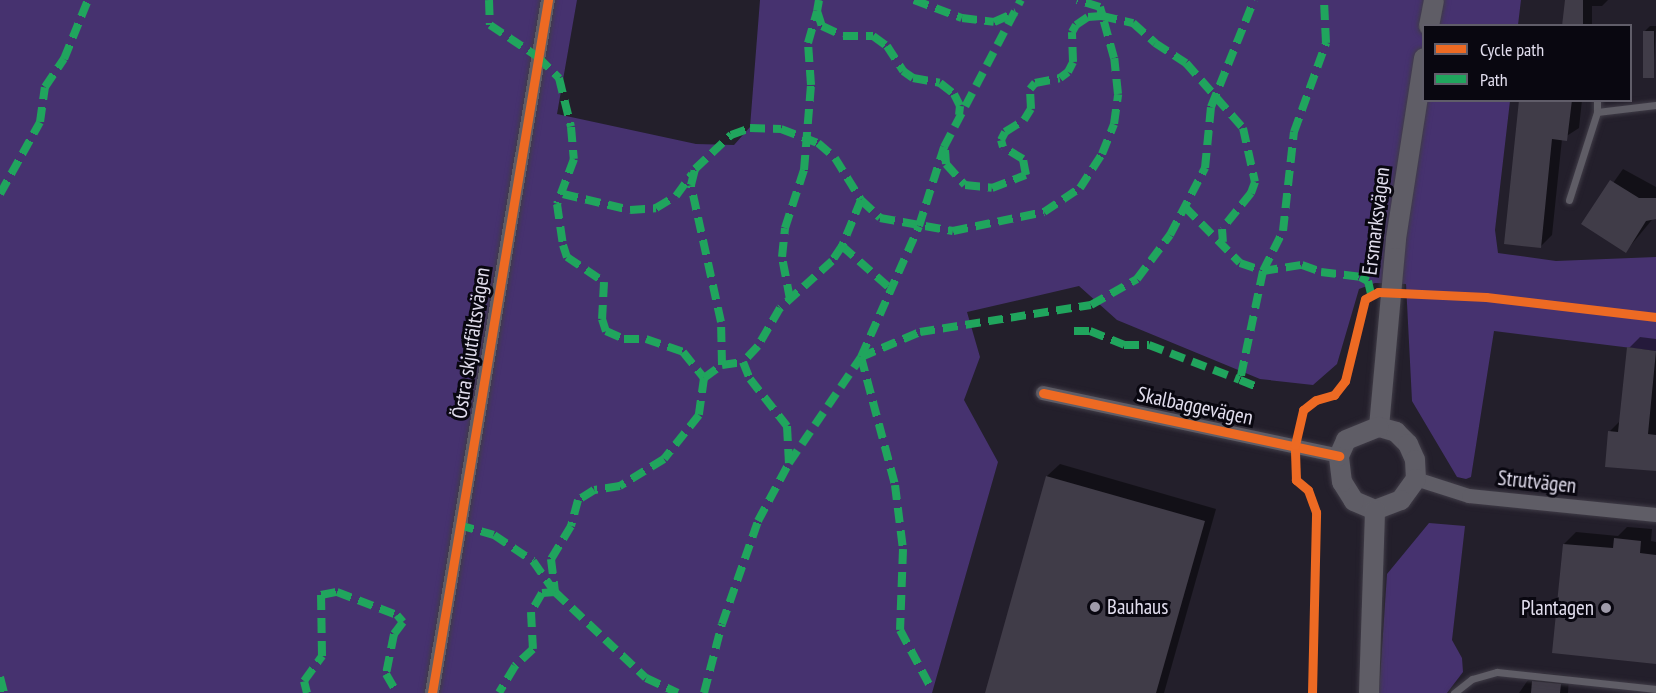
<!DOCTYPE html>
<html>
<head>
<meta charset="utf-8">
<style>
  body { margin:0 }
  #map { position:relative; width:1656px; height:693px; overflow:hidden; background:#231f2b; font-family:"PT Sans Narrow",sans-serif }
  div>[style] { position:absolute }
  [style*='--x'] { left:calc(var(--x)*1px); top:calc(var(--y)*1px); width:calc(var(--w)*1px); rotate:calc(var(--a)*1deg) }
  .forest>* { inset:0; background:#46326f }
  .shadow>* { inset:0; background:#0007 }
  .building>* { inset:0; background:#403c48; transform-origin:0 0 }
  .roads { filter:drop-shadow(0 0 2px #403c47) drop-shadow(0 0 2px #403c47) }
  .service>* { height:7px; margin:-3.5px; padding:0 3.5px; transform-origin:3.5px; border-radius:3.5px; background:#5f5d66 }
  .minor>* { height:14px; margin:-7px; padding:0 7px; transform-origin:7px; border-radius:7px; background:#5f5d66 }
  .secondary>* { height:20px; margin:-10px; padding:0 10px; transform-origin:10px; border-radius:10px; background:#5f5d66 }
  .quiet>* { height:8px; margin-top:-4px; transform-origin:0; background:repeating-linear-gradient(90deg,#20a55d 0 15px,transparent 0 23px) }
  .cycleway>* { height:9px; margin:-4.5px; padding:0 4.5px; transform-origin:4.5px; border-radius:4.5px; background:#ed6a23 }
  .dots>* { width:16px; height:16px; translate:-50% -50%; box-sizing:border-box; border:3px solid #090710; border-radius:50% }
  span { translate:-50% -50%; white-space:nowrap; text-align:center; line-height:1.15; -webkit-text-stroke:6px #090710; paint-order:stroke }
  .street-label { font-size:21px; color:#e2deee }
  .poi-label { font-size:21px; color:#e2deee }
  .left { translate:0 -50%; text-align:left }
  .right { translate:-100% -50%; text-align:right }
  .legend { position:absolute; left:1422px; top:24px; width:210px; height:78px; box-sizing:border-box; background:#090710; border:2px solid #605d69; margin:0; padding:8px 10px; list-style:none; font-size:18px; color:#e2deee }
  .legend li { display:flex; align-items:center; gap:12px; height:30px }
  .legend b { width:30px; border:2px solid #605d69 }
</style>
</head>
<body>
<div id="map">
  <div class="forest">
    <i style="clip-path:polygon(0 0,577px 0,557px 114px,696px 144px,734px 145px,750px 127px,760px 0,1521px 0,1518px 25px,1424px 26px,1424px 100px,1510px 101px,1495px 230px,1498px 253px,1556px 261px,1656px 257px,1656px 351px,1494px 331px,1471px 477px,1466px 479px,1457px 477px,1412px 401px,1406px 284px,1375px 283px,1359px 289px,1337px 364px,1313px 385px,1260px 379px,1117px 320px,1079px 286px,967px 312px,980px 357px,964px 400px,998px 462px,932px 693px,0 693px)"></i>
    <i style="clip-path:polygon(1429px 523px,1465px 526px,1452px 640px,1462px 658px,1463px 672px,1447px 693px,1379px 693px,1387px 574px)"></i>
  </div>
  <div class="shadow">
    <i style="clip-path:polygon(1566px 0,1608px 0,1602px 6px,1592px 6px,1592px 26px,1564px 26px)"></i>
    <i style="clip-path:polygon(1650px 26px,1656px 26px,1653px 77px,1644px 32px)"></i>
    <i style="clip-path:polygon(1521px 100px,1582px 100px,1579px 128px,1562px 139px,1552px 235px,1540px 247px)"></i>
    <i style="clip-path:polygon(1623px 169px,1656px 187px,1656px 215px,1626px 251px,1584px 224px)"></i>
    <i style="clip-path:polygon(1640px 337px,1656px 339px,1656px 470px,1610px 431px,1620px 421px,1629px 348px)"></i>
    <i style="clip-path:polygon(1060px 464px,1216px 509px,1164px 693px,986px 693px,1047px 476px)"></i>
    <i style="clip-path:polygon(1627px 527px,1652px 529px,1651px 541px,1656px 542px,1656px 662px,1564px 544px,1576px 532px,1618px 536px)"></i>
    <i style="clip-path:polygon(1542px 673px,1569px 676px,1568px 693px,1519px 693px,1528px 680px,1535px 680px)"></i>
  </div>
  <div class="building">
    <i style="clip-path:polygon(1565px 0,1583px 0,1583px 26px,1562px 26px)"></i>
    <i style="left:1643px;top:31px;width:11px;height:47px"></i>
    <i style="clip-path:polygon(1519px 100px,1572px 100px,1567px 141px,1552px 139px,1541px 248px,1504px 244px)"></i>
    <i style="clip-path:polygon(1610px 180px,1639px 198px,1656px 198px,1656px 219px,1646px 221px,1626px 253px,1581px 224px)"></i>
    <i style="clip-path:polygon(1627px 347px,1656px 351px,1648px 434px,1656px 435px,1656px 471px,1605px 467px,1608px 431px,1618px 432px)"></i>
    <i style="clip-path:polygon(1046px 476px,1205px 521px,1156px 693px,985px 693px)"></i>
    <i style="clip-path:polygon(1614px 538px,1641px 541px,1640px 553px,1656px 555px,1656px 664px,1552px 653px,1563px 544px,1613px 548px)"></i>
    <i style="clip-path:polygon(1532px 681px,1561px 684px,1560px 693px,1531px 693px)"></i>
  </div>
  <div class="roads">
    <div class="service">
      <i style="--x:1597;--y:100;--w:12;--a:90"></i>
      <i style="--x:1597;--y:112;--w:59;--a:-6.8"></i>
      <i style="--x:1569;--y:200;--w:92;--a:-72.3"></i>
      <i style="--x:1454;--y:693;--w:23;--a:-38"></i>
      <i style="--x:1472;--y:679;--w:26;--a:-16"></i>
      <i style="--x:1497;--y:672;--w:160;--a:6.1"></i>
    </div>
    <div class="minor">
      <i style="--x:1043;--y:393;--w:303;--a:12"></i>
      <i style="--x:1416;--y:479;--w:56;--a:17.8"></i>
      <i style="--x:1469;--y:496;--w:188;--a:5.8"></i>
      <i style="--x:432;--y:693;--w:703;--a:-80.5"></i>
    </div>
    <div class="secondary">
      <i style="--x:1429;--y:26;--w:26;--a:-79"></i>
      <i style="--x:1379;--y:427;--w:189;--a:-84.8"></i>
      <i style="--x:1396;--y:239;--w:183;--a:-81.2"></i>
      <i style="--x:1379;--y:427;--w:18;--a:16"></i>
      <i style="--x:1396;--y:432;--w:17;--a:45"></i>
      <i style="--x:1408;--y:444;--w:17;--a:66"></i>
      <i style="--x:1415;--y:460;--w:19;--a:87"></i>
      <i style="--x:1416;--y:479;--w:26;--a:126"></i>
      <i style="--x:1401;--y:500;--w:28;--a:159"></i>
      <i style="--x:1375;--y:510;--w:23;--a:-157"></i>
      <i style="--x:1354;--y:501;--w:22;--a:-122"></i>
      <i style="--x:1342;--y:482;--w:26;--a:-97"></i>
      <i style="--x:1339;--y:456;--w:17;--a:-66"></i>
      <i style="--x:1346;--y:440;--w:35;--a:-22"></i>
      <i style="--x:1369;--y:693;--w:183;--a:-88.1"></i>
    </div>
  </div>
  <div class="quiet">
    <i style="--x:489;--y:0;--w:25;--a:88"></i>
    <i style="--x:490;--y:25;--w:58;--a:33.7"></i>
    <i style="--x:538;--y:57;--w:30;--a:45"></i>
    <i style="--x:559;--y:78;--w:50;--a:76.2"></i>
    <i style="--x:571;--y:127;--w:32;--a:85"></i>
    <i style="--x:574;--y:159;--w:48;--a:110.7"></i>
    <i style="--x:557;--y:204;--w:41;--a:81.7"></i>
    <i style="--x:563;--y:245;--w:13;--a:72"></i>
    <i style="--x:567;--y:257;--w:45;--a:34"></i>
    <i style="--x:604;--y:282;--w:37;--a:93"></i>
    <i style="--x:602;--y:319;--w:13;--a:72"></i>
    <i style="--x:606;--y:331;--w:20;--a:24"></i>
    <i style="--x:624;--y:339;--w:22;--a:0"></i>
    <i style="--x:646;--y:339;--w:39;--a:19"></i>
    <i style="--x:683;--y:352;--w:33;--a:51"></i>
    <i style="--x:704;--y:378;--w:37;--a:98"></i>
    <i style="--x:699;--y:415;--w:56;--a:128.5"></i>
    <i style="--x:664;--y:459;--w:52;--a:148.5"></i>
    <i style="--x:620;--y:486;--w:26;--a:171"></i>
    <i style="--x:594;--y:490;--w:19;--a:148"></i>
    <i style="--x:578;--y:500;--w:27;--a:105"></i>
    <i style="--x:571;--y:526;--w:39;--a:121"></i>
    <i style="--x:551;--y:559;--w:33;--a:83"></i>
    <i style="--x:555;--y:592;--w:13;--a:176"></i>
    <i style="--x:542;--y:593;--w:22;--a:120"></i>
    <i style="--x:531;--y:612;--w:37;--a:87"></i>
    <i style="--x:533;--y:649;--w:25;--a:137"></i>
    <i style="--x:515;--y:666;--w:31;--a:121"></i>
    <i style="--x:819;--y:0;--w:11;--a:100"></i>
    <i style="--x:817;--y:11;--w:16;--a:72"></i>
    <i style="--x:822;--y:26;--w:23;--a:25"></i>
    <i style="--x:843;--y:36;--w:30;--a:0"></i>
    <i style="--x:873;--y:36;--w:17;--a:36"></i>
    <i style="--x:887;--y:46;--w:30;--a:57"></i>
    <i style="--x:903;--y:71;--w:12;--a:35"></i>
    <i style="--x:913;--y:78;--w:27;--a:10"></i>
    <i style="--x:940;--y:83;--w:18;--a:38"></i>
    <i style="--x:954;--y:94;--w:13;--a:63"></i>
    <i style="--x:960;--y:106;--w:9;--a:96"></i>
    <i style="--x:914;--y:0;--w:51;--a:20.6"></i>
    <i style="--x:962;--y:18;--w:32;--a:7"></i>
    <i style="--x:994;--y:22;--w:24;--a:-24"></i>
    <i style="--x:1101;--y:11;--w:5;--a:79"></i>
    <i style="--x:1102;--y:16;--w:32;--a:13"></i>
    <i style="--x:1133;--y:23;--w:30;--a:42"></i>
    <i style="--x:1155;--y:43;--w:37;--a:33"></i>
    <i style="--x:1186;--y:63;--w:86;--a:48.8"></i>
    <i style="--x:1243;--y:128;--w:55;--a:77.5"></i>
    <i style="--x:1255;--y:182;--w:12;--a:110"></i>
    <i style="--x:1251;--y:193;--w:46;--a:128.9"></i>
    <i style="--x:1222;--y:229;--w:13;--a:86"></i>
    <i style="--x:945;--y:150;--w:14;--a:86"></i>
    <i style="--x:946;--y:164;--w:28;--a:48"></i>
    <i style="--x:965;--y:185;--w:27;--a:6"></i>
    <i style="--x:992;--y:188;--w:36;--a:-21"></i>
    <i style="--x:1026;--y:175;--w:16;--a:-101"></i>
    <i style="--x:1023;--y:159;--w:23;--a:-149"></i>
    <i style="--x:1003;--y:147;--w:7;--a:-106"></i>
    <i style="--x:1001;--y:140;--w:9;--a:-63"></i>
    <i style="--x:1005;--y:132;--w:22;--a:-32"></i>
    <i style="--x:1024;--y:120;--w:13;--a:-58"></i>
    <i style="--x:1031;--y:109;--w:20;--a:-93"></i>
    <i style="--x:1030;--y:89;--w:8;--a:-50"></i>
    <i style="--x:1035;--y:83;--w:25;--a:-11"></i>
    <i style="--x:1060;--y:78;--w:10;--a:-37"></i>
    <i style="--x:1068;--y:72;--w:11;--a:-63"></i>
    <i style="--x:1073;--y:62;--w:30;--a:-92"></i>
    <i style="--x:1072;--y:32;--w:8;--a:-60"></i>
    <i style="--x:1076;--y:25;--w:14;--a:-34"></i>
    <i style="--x:1088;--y:17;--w:14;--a:-4"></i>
    <i style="--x:0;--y:194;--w:82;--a:-60.9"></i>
    <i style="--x:40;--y:122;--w:35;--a:-82"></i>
    <i style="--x:45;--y:87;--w:34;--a:-56"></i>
    <i style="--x:64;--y:59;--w:64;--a:-67.9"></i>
    <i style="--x:563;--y:194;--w:69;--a:13.4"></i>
    <i style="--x:630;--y:210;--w:26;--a:-4"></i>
    <i style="--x:656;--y:208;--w:23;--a:-31"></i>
    <i style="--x:676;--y:196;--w:27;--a:-54"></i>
    <i style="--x:861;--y:200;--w:26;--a:43"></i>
    <i style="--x:880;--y:218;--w:74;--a:10.1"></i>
    <i style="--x:953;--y:231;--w:93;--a:-11.8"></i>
    <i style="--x:1044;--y:212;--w:43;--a:-33.7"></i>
    <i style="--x:1080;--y:188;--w:40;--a:-57.1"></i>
    <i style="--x:1102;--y:154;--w:32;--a:-68"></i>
    <i style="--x:1114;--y:124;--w:30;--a:-82"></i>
    <i style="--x:1118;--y:94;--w:36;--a:-96"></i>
    <i style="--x:1114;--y:58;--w:53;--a:-105.4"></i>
    <i style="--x:1100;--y:7;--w:24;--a:-163"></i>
    <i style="--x:1185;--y:207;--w:78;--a:45.5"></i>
    <i style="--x:1240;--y:263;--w:24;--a:19"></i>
    <i style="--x:1263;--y:271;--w:111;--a:101.9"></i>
    <i style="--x:1240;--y:380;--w:18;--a:22"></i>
    <i style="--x:842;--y:246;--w:65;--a:41.3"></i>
    <i style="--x:1263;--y:271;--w:45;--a:-63.4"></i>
    <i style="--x:1283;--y:231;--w:100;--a:-83.7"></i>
    <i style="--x:1294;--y:132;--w:95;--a:-70.2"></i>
    <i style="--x:1326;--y:43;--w:43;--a:-92.7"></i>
    <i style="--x:1263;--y:271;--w:39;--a:-9"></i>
    <i style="--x:1302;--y:265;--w:20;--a:20"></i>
    <i style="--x:1321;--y:272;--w:39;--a:7"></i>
    <i style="--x:1360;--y:277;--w:9;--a:27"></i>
    <i style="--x:1368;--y:281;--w:13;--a:77"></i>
    <i style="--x:790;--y:299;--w:43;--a:-100.8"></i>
    <i style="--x:782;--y:257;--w:29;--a:-84"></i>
    <i style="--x:785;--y:228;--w:61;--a:-71.9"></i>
    <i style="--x:804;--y:170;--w:85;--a:-85.3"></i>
    <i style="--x:811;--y:85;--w:42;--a:-94.1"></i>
    <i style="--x:808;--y:43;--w:33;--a:-74"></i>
    <i style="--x:1074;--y:331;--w:16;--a:0"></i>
    <i style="--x:1090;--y:331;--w:37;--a:22"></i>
    <i style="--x:1124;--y:345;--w:25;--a:0"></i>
    <i style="--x:1149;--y:345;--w:97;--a:21"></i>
    <i style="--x:861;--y:357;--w:64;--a:-23"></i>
    <i style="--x:920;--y:332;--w:173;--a:-9"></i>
    <i style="--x:1091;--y:305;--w:53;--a:-29.5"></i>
    <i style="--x:1137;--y:279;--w:55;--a:-53.1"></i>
    <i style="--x:1170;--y:235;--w:76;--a:-62.4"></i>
    <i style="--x:1205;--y:168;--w:61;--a:-84.4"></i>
    <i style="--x:1211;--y:107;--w:115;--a:-68.1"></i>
    <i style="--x:861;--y:357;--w:132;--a:75.1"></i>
    <i style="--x:895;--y:485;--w:64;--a:82.9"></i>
    <i style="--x:903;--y:549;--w:81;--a:92.1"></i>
    <i style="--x:900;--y:630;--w:68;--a:61.9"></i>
    <i style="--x:722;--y:365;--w:43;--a:-91.3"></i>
    <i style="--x:721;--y:322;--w:140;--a:-102.4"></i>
    <i style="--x:691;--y:185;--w:16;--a:-76"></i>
    <i style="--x:695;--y:169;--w:50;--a:-43.4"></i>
    <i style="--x:731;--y:135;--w:20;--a:-20"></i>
    <i style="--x:750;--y:128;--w:31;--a:2"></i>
    <i style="--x:781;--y:129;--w:40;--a:21"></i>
    <i style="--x:818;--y:143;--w:23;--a:41"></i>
    <i style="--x:835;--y:158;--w:49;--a:58.2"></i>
    <i style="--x:861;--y:200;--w:50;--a:112.4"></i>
    <i style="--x:842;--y:246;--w:18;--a:124"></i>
    <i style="--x:832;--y:261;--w:70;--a:137.9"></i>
    <i style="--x:780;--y:308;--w:44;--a:120.1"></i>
    <i style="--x:758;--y:346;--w:22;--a:133"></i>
    <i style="--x:743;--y:362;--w:18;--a:68"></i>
    <i style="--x:750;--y:379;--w:60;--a:51.8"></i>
    <i style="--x:787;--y:426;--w:37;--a:87"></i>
    <i style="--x:704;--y:378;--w:22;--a:-36"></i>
    <i style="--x:722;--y:365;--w:21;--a:-8"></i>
    <i style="--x:459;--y:525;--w:36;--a:16"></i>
    <i style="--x:494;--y:535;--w:47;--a:33.7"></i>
    <i style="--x:533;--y:561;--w:38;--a:55"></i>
    <i style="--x:555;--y:592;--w:125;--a:43.4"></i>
    <i style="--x:646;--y:678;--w:35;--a:25"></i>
    <i style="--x:0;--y:677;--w:16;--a:76"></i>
    <i style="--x:307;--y:693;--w:12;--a:-104"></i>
    <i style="--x:304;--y:681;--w:31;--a:-54"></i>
    <i style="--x:322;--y:656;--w:61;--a:-90.9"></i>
    <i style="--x:321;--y:595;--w:16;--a:-11"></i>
    <i style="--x:337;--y:592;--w:64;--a:21"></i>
    <i style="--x:397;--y:615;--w:9;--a:49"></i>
    <i style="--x:403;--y:622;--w:15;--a:127"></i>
    <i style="--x:394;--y:634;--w:41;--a:101.3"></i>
    <i style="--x:386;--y:674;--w:22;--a:60"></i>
    <i style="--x:704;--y:693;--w:71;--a:-75.4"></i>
    <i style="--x:722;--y:624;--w:109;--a:-70.7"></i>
    <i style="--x:758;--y:521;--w:66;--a:-61.9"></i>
    <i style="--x:789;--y:463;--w:128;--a:-55.8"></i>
    <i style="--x:861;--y:357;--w:143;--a:-66.1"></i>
    <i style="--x:919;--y:226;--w:83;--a:-72.4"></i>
    <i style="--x:944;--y:147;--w:166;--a:-62.4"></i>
  </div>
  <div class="cycleway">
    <i style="--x:1043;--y:393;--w:303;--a:12"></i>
    <i style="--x:432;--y:693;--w:703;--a:-80.5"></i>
    <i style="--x:1312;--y:693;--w:181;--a:-88.7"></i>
    <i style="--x:1316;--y:512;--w:23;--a:-110"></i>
    <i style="--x:1308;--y:490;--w:16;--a:-140"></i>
    <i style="--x:1296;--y:480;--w:35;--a:-92"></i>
    <i style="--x:1295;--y:445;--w:36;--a:-77"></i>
    <i style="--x:1303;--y:410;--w:16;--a:-38"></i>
    <i style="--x:1316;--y:400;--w:19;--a:-16"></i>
    <i style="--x:1334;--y:395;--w:18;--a:-52"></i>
    <i style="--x:1345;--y:381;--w:84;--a:-76.3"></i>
    <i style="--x:1365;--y:299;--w:15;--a:-28"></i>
    <i style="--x:1378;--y:292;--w:108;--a:2.7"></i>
    <i style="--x:1486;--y:297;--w:171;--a:6.7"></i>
  </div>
  <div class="dots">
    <i style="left:1095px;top:607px;background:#9f9baa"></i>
    <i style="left:1606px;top:608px;background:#9f9baa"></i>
  </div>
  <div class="street-label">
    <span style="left:1376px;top:221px;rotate:-83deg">Ersmarksvägen</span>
    <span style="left:471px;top:343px;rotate:-81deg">Östra skjutfältsvägen</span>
    <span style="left:1195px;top:406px;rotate:12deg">Skalbaggevägen</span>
    <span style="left:1537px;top:482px;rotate:6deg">Strutvägen</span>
  </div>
  <div class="poi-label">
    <span class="left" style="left:1107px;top:607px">Bauhaus</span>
    <span class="right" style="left:1594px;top:608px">Plantagen</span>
  </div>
  <ul class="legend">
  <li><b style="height:8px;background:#ed6a23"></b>Cycle path</li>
  <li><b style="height:8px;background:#20a55d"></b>Path</li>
  </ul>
</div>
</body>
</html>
